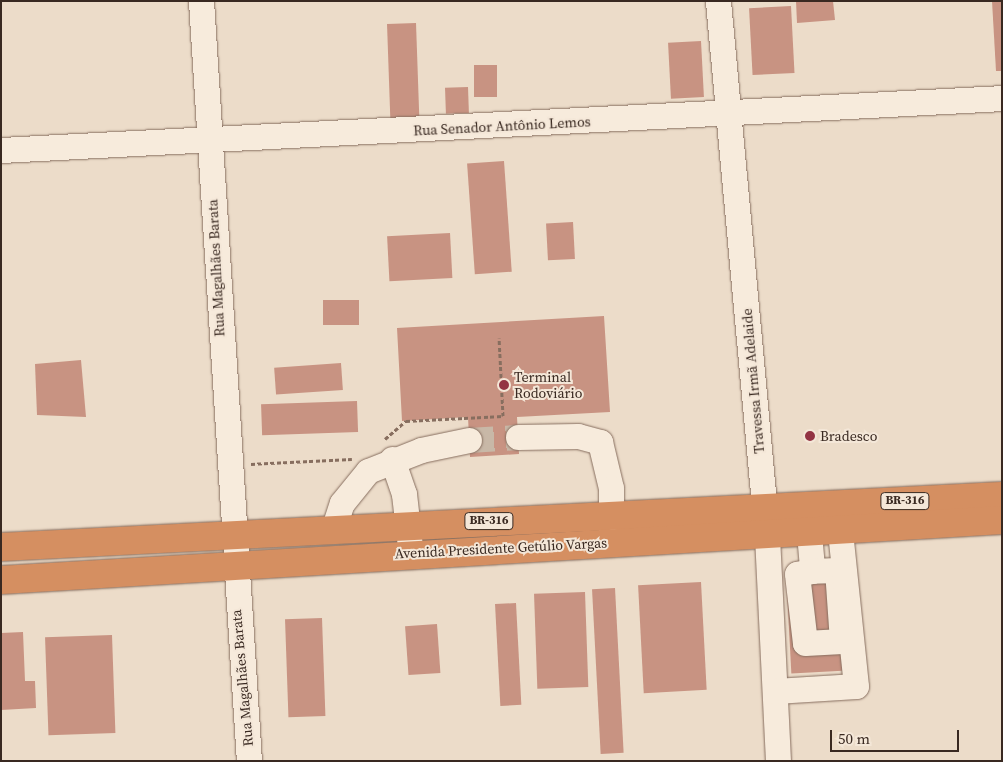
<!DOCTYPE html>
<html>
<head>
<meta charset="utf-8">
<style>
  body { margin:0 }
  #map { position:relative; width:1003px; height:762px; overflow:hidden; background:#ecdcc9; font-family:"Source Serif 4",serif }
  div>[style] { position:absolute }
  [style*='--x'] { left:calc(var(--x)*1px); top:calc(var(--y)*1px); width:calc(var(--w)*1px); rotate:calc(var(--a)*1deg) }
  .building>* { inset:0; background:#c89382; transform-origin:0 0 }
  .minor-tunnel>* { height:25px; margin-top:-12.5px; transform-origin:0; background:repeating-linear-gradient(90deg,#c8b8a7 0 25px,transparent 0 37px) }
  .path>* { height:3px; margin-top:-1.5px; transform-origin:0; background:repeating-linear-gradient(90deg,#876e5f 0 4px,transparent 0 6.5px) }
  .roads { filter:drop-shadow(0 0 1px #876e5f) drop-shadow(0 0 1px #876e5f) }
  .minor>* { height:25px; margin:-12.5px; padding:0 12.5px; transform-origin:12.5px; border-radius:12.5px; background:#f7ebdc }
  .highway>* { height:28px; margin:-14px; padding:0 14px; transform-origin:14px; border-radius:14px; background:#d58f61 }
  .dots>* { width:14px; height:14px; translate:-50% -50%; box-sizing:border-box; border:2px solid #f4e7d8; border-radius:50% }
  span { translate:-50% -50%; white-space:nowrap; text-align:center; line-height:1.15; -webkit-text-stroke:4px #f4e7d8; paint-order:stroke }
  .shield-label span { padding:1px 4px; background:#f4e7d8; border:1px solid; border-radius:4px; -webkit-text-stroke-width:0 }
  .shield-label { font-size:12px; color:#392921; font-weight:700 }
  .street-label { font-size:14px; color:#392921 }
  .poi-label { font-size:14px; color:#392921 }
  .left { translate:0 -50%; text-align:left }
  .frame { position:absolute; inset:0; border:2px solid #392921; pointer-events:none }
  .scale { position:absolute; left:830px; top:730px; width:129px; height:22px; box-sizing:border-box; border:2px solid #392921; border-top:0; padding-left:6px; font-size:15px; line-height:18px; white-space:nowrap; color:#392921; -webkit-text-stroke:4px #f4e7d8; paint-order:stroke }
</style>
</head>
<body>
<div id="map">
  <div class="building">
    <i style="clip-path:polygon(796px 1px,833px 1px,835px 20px,797px 23px)"></i>
    <i style="clip-path:polygon(992px 1px,1002px 1px,1002px 71px,996px 71px)"></i>
    <i style="left:791px;top:6px;width:67px;height:42px;rotate:87deg"></i>
    <i style="left:416px;top:23px;width:95px;height:29px;rotate:88deg"></i>
    <i style="left:701px;top:41px;width:56px;height:33px;rotate:87deg"></i>
    <i style="left:474px;top:65px;width:23px;height:32px"></i>
    <i style="left:468px;top:87px;width:26px;height:23px;rotate:88deg"></i>
    <i style="left:504px;top:161px;width:111px;height:37px;rotate:86deg"></i>
    <i style="left:573px;top:222px;width:37px;height:27px;rotate:87deg"></i>
    <i style="left:450px;top:233px;width:45px;height:63px;rotate:87deg"></i>
    <i style="left:359px;top:300px;width:25px;height:36px;rotate:90deg"></i>
    <i style="clip-path:polygon(604px 316px,610px 412px,517px 417px,519px 454px,470px 457px,468px 417px,402px 421px,397px 328px)"></i>
    <i style="clip-path:polygon(81px 360px,86px 417px,37px 415px,35px 364px)"></i>
    <i style="left:341px;top:363px;width:27px;height:67px;rotate:86deg"></i>
    <i style="left:357px;top:401px;width:31px;height:96px;rotate:88deg"></i>
    <i style="left:837px;top:570px;width:101px;height:51px;rotate:87deg"></i>
    <i style="left:701px;top:582px;width:108px;height:63px;rotate:87deg"></i>
    <i style="left:615px;top:588px;width:165px;height:23px;rotate:87deg"></i>
    <i style="left:585px;top:592px;width:95px;height:51px;rotate:88deg"></i>
    <i style="left:516px;top:603px;width:102px;height:21px;rotate:87deg"></i>
    <i style="left:322px;top:618px;width:98px;height:37px;rotate:88deg"></i>
    <i style="left:437px;top:624px;width:49px;height:32px;rotate:86deg"></i>
    <i style="clip-path:polygon(23px 632px,25px 681px,35px 681px,36px 708px,1px 710px,1px 633px)"></i>
    <i style="left:112px;top:635px;width:98px;height:67px;rotate:88deg"></i>
  </div>
  <div class="minor-tunnel">
    <i style="--x:469;--y:440;--w:49;--a:-3.5"></i>
  </div>
  <div class="path">
    <i style="--x:385;--y:439;--w:28;--a:-41"></i>
    <i style="--x:406;--y:421;--w:97;--a:-3"></i>
    <i style="--x:503;--y:416;--w:78;--a:-92.9"></i>
    <i style="--x:251;--y:464;--w:101;--a:-2.8"></i>
  </div>
  <div class="roads">
    <div class="minor">
      <i style="--x:201;--y:1;--w:762;--a:86.39"></i>
      <i style="--x:718;--y:1;--w:537;--a:84.77"></i>
      <i style="--x:767;--y:536;--w:225;--a:87.2"></i>
      <i style="--x:1;--y:150;--w:1002;--a:-2.97"></i>
      <i style="--x:518;--y:437;--w:60;--a:-1"></i>
      <i style="--x:578;--y:436;--w:23;--a:15"></i>
      <i style="--x:600;--y:442;--w:47;--a:76.6"></i>
      <i style="--x:611;--y:488;--w:47;--a:90"></i>
      <i style="--x:392;--y:459;--w:37;--a:71"></i>
      <i style="--x:404;--y:494;--w:53;--a:83.5"></i>
      <i style="--x:333;--y:530;--w:28;--a:-72"></i>
      <i style="--x:342;--y:503;--w:41;--a:-50.9"></i>
      <i style="--x:368;--y:471;--w:57;--a:-21.6"></i>
      <i style="--x:421;--y:450;--w:49;--a:-11.8"></i>
      <i style="--x:809;--y:533;--w:38;--a:85"></i>
      <i style="--x:812;--y:571;--w:15;--a:169"></i>
      <i style="--x:797;--y:574;--w:69;--a:83.4"></i>
      <i style="--x:805;--y:643;--w:37;--a:-3"></i>
      <i style="--x:842;--y:641;--w:71;--a:-94"></i>
      <i style="--x:837;--y:570;--w:25;--a:178"></i>
      <i style="--x:775;--y:691;--w:81;--a:-3.5"></i>
      <i style="--x:856;--y:686;--w:156;--a:-95.9"></i>
    </div>
    <div class="highway">
      <i style="--x:1;--y:547;--w:1002;--a:-2.92"></i>
      <i style="--x:1;--y:580;--w:1003;--a:-3.43"></i>
    </div>
  </div>
  <div class="dots">
    <i style="left:504px;top:385px;background:#933343"></i>
    <i style="left:810px;top:436px;background:#933343"></i>
  </div>
  <div class="shield-label">
    <span style="left:905px;top:501px">BR-316</span>
    <span style="left:489px;top:521px">BR-316</span>
  </div>
  <div class="street-label">
    <span style="left:502px;top:126px;rotate:-3deg">Rua Senador Antônio Lemos</span>
    <span style="left:216px;top:268px;rotate:-93deg">Rua Magalhães Barata</span>
    <span style="left:753px;top:381px;rotate:-95deg">Travessa Irmã Adelaide</span>
    <span style="left:501px;top:548px;rotate:-3deg">Avenida Presidente Getúlio Vargas</span>
    <span style="left:242px;top:678px;rotate:-95deg">Rua Magalhães Barata</span>
  </div>
  <div class="poi-label">
    <span class="left" style="left:514px;top:385px">Terminal<br>Rodoviário</span>
    <span class="left" style="left:820px;top:436px">Bradesco</span>
  </div>
  <div class="frame"></div>
  <div class="scale">50 m</div>
</div>
</body>
</html>
